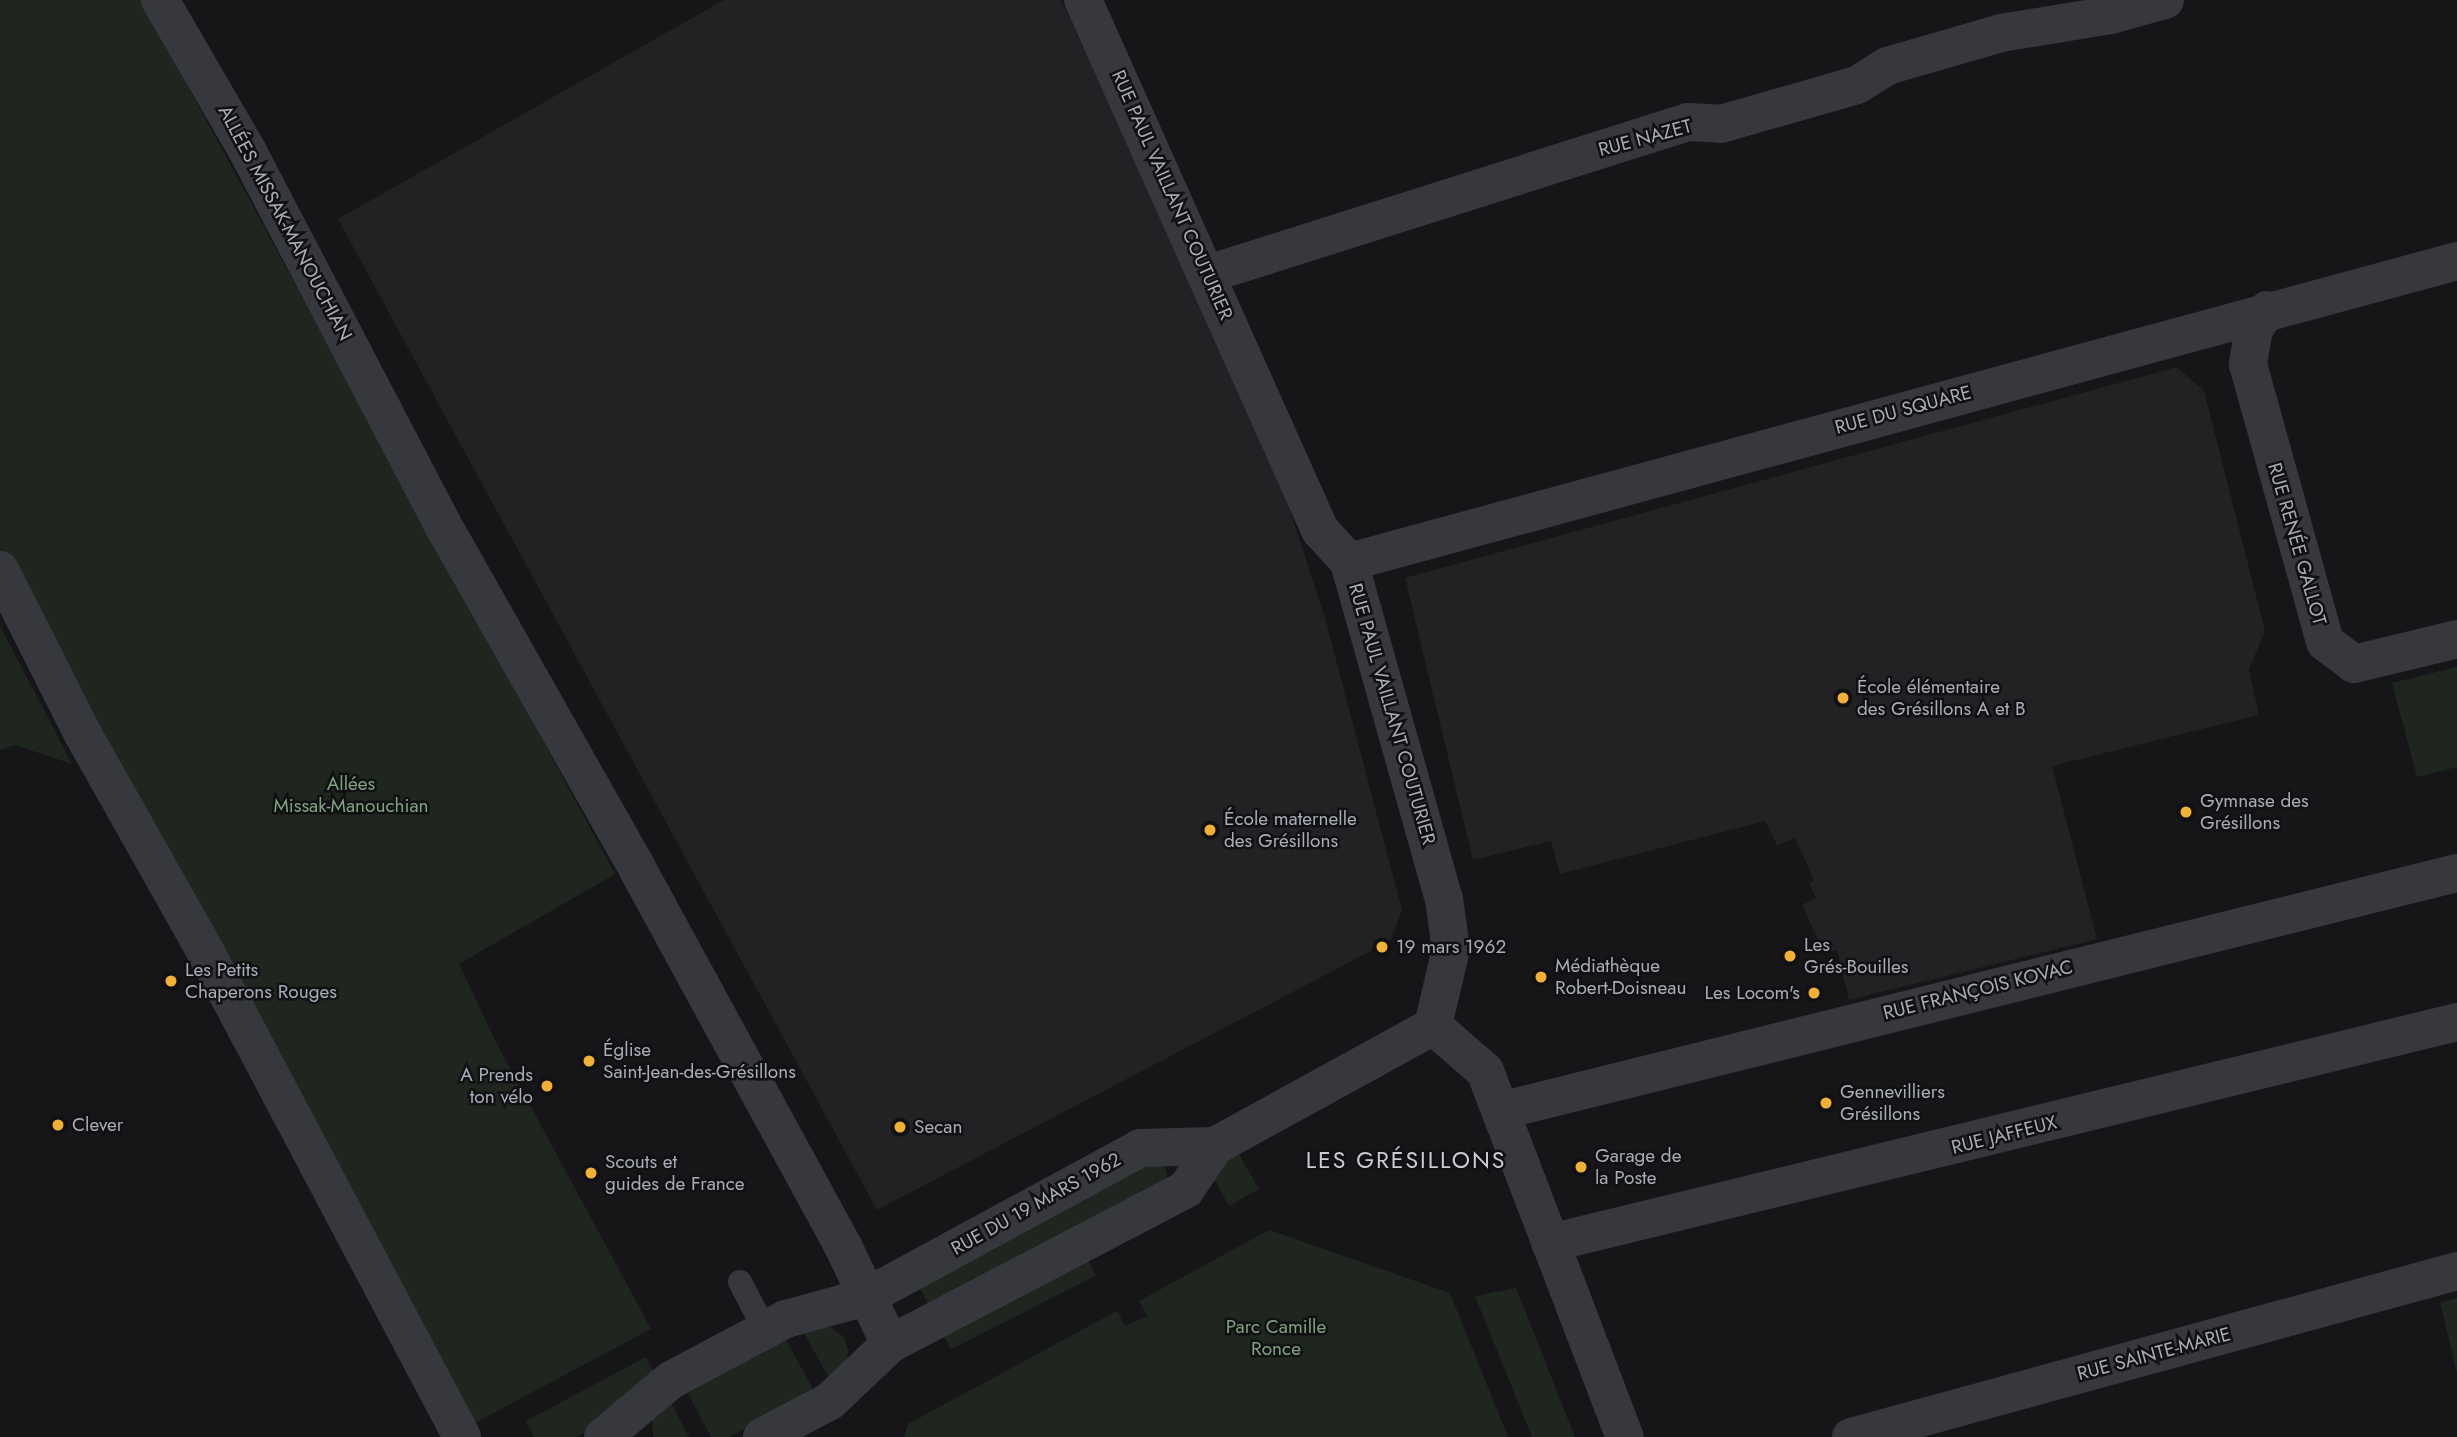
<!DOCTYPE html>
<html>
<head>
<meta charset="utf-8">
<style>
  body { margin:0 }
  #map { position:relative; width:2457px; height:1437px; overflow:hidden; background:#161618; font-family:Jost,sans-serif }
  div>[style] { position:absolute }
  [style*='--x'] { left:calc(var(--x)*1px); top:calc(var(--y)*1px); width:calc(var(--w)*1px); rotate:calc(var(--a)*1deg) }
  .built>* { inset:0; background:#222225 }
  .green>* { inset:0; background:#1e261f; transform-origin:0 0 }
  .lane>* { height:24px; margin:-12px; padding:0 12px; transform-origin:12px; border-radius:12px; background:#37383d }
  .street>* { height:38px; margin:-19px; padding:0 19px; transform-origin:19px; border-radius:19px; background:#37383d }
  .dots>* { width:19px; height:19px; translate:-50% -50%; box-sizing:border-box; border:4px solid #111113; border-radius:50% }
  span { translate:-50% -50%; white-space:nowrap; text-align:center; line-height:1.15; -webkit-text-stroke:5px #111113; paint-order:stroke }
  .street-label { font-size:19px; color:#a8adb8 }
  .poi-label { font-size:19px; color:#a8adb8 }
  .left { translate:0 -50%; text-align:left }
  .right { translate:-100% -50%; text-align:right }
  .park-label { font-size:19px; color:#7fa381 }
  .quarter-label { font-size:23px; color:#c9ccd4; letter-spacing:2px }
</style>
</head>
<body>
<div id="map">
  <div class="built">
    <i style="clip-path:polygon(724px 0,1061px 0,1267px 439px,1325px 618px,1402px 910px,1390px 941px,877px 1210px,338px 219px)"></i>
    <i style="clip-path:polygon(2177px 367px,2204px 391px,2265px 631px,2249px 669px,2259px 715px,2052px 766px,2097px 939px,1849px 1000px,1837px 950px,1824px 953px,1802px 905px,1816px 898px,1809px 883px,1814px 880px,1795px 838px,1777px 845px,1765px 821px,1560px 874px,1551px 841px,1473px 860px,1405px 578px)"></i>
  </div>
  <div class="green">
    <i style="clip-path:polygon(0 0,141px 0,615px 874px,459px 964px,496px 1042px,651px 1329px,469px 1426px,0 549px)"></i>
    <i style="clip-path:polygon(0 626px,72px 764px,15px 745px,0 750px)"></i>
    <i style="clip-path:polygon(2457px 667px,2457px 767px,2417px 777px,2392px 683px)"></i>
    <i style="clip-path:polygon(1237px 1151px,1259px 1189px,1229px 1206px,1213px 1177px)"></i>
    <i style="clip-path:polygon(1150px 1161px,1165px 1167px,1168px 1179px,931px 1309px,917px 1283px)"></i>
    <i style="clip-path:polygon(1269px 1230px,1450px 1293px,1508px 1437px,904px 1437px,908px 1424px,1117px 1311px,1125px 1326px,1147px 1316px,1139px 1301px)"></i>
    <i style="left:1086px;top:1256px;width:22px;height:163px;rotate:63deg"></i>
    <i style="clip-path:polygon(1516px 1288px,1575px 1437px,1532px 1437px,1475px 1296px)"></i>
    <i style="clip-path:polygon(2457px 1298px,2457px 1373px,2440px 1302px)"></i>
    <i style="clip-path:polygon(824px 1322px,844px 1337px,848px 1350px,847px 1362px,832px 1383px,800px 1326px)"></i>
    <i style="clip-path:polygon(783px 1334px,814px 1391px,729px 1437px,711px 1437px,684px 1386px)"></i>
    <i style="clip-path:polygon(646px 1357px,655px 1374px,602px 1423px,576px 1437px,534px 1437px,526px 1421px)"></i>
    <i style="clip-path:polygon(667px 1395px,689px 1437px,653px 1437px,652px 1414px)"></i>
  </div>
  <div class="lane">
    <i style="--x:740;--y:1282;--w:54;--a:62.5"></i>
  </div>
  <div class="street">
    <i style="--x:160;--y:0;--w:176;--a:59.9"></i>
    <i style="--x:248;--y:152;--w:429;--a:62.4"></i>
    <i style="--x:447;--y:532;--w:388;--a:60.5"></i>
    <i style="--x:638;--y:870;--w:428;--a:61.4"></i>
    <i style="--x:843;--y:1246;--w:109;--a:64.4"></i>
    <i style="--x:1083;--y:0;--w:581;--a:65.91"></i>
    <i style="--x:1320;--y:530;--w:43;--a:47.8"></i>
    <i style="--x:1349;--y:562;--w:350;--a:74.3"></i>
    <i style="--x:1444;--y:899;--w:50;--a:82"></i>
    <i style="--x:1451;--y:949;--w:79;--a:103.2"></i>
    <i style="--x:1208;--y:274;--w:503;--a:-17.57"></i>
    <i style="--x:1688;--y:122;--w:33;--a:3"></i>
    <i style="--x:1721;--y:124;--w:141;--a:-16"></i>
    <i style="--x:1857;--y:85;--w:36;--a:-32"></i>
    <i style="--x:1887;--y:66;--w:119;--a:-16.1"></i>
    <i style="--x:2001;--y:33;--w:111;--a:-9.3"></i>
    <i style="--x:2111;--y:15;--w:56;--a:-15.5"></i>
    <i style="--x:2267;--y:310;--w:23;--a:124"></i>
    <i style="--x:2254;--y:329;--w:36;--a:100"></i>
    <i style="--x:2248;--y:364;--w:288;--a:74.5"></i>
    <i style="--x:2325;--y:642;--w:36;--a:37"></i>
    <i style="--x:2354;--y:664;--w:106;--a:-13.6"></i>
    <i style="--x:1349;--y:562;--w:1148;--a:-15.2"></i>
    <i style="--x:0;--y:570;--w:186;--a:63.2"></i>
    <i style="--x:84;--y:736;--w:247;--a:60.6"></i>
    <i style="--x:205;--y:951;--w:550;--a:62.13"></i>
    <i style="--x:1433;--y:1026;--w:69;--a:40.9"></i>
    <i style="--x:1485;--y:1071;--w:392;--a:69.1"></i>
    <i style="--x:1500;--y:1111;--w:986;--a:-13.97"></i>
    <i style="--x:1550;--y:1243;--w:934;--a:-13.69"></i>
    <i style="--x:603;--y:1437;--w:89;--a:-40"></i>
    <i style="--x:671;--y:1380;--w:106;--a:-28"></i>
    <i style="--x:765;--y:1330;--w:24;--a:-28"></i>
    <i style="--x:786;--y:1319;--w:83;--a:-15.4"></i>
    <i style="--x:866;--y:1297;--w:312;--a:-28.5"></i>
    <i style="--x:1140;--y:1148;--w:75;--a:-1.5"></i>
    <i style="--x:762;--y:1437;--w:77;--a:-27.9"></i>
    <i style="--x:830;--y:1401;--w:83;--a:-43.5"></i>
    <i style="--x:890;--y:1344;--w:334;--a:-27.6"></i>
    <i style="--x:1186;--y:1189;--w:52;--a:-56"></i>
    <i style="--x:1215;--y:1146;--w:249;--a:-28.8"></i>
    <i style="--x:1851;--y:1437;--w:628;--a:-15.32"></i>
  </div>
  <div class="dots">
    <i style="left:1843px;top:698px;background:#f2b134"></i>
    <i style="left:2186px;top:812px;background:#f2b134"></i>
    <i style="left:1210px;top:830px;background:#f2b134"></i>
    <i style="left:1382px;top:947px;background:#f2b134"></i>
    <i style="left:1790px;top:956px;background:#f2b134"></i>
    <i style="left:1541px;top:977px;background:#f2b134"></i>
    <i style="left:171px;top:981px;background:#f2b134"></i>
    <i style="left:1814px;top:993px;background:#f2b134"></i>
    <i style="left:589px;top:1061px;background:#f2b134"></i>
    <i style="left:547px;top:1086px;background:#f2b134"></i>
    <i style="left:1826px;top:1103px;background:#f2b134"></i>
    <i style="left:58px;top:1125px;background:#f2b134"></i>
    <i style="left:900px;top:1127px;background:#f2b134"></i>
    <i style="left:1581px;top:1167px;background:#f2b134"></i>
    <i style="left:591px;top:1173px;background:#f2b134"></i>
  </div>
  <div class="street-label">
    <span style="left:1645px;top:138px;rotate:-15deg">RUE NAZET</span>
    <span style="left:1172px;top:195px;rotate:66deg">RUE PAUL VAILLANT COUTURIER</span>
    <span style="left:285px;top:223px;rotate:62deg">ALLÉES MISSAK-MANOUCHIAN</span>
    <span style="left:1903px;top:410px;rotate:-15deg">RUE DU SQUARE</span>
    <span style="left:2297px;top:544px;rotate:74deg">RUE RENÉE GALLOT</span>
    <span style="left:1392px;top:714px;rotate:74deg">RUE PAUL VAILLANT COUTURIER</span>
    <span style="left:1978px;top:990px;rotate:-14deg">RUE FRANÇOIS KOVAC</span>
    <span style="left:2004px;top:1135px;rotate:-14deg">RUE JAFFEUX</span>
    <span style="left:1036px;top:1204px;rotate:-29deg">RUE DU 19 MARS 1962</span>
    <span style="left:2154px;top:1354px;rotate:-15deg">RUE SAINTE-MARIE</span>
  </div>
  <div class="poi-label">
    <span class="left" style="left:1857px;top:698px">École élémentaire<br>des Grésillons A et B</span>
    <span class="left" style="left:2200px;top:812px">Gymnase des<br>Grésillons</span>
    <span class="left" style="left:1224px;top:830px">École maternelle<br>des Grésillons</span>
    <span class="left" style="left:1804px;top:956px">Les<br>Grés-Bouilles</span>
    <span class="left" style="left:1396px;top:947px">19 mars 1962</span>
    <span class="left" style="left:1555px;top:977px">Médiathèque<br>Robert-Doisneau</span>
    <span class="left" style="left:185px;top:981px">Les Petits<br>Chaperons Rouges</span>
    <span class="right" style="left:1800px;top:993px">Les Locom's</span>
    <span class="left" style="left:603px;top:1061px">Église<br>Saint-Jean-des-Grésillons</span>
    <span class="right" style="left:533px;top:1086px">A Prends<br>ton vélo</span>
    <span class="left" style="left:1840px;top:1103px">Gennevilliers<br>Grésillons</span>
    <span class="left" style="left:72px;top:1125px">Clever</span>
    <span class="left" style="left:914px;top:1127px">Secan</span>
    <span class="left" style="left:1595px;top:1167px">Garage de<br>la Poste</span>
    <span class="left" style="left:605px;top:1173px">Scouts et<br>guides de France</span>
  </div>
  <div class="park-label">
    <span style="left:351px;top:795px">Allées<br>Missak-Manouchian</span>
    <span style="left:1276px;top:1338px">Parc Camille<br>Ronce</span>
  </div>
  <div class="quarter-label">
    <span style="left:1406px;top:1160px">LES GRÉSILLONS</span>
  </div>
</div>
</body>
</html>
